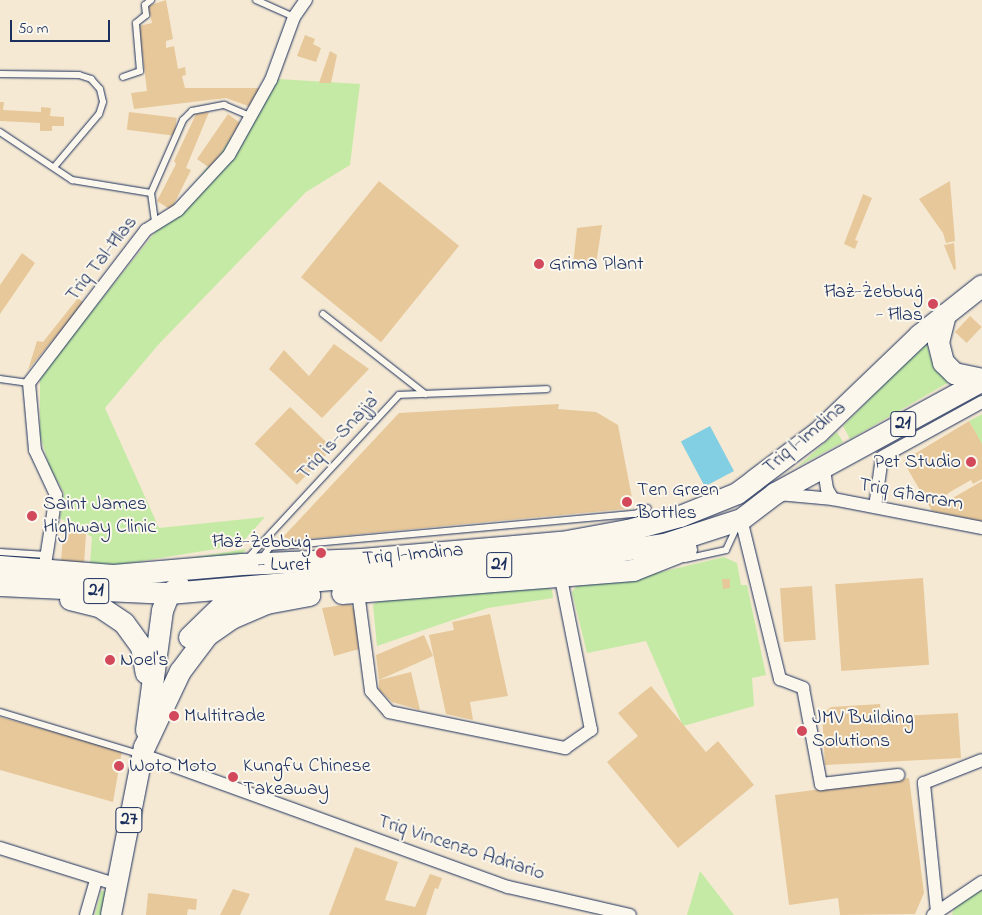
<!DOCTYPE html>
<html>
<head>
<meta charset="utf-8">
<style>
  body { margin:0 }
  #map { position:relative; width:982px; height:915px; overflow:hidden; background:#f5e9d3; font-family:"Indie Flower",sans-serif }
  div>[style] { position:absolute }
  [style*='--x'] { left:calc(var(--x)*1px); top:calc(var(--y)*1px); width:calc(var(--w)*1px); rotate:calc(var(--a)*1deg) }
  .green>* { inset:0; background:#c5eaa5 }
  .water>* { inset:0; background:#82cee2; transform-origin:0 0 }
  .building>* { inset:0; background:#e7c89a; transform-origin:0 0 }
  .roads { filter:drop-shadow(0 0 1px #1b2f5e) drop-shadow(0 0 1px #1b2f5e) }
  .service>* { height:6px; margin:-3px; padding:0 3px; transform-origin:3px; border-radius:3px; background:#fbf7ec }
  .minor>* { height:12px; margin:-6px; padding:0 6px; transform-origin:6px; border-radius:6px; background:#fbf7ec }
  .primary>* { height:20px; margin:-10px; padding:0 10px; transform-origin:10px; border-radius:10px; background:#fbf7ec }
  .trunk>* { height:21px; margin:-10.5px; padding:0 10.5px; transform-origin:10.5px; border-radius:10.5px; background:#fbf7ec }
  .dots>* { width:14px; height:14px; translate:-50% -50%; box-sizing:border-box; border:2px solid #fbf7ec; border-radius:50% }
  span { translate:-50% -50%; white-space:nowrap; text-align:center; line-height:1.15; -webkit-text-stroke:4px #fbf7ec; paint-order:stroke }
  .shield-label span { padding:1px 4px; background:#fbf7ec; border:1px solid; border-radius:4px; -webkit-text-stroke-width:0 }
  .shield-label { font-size:19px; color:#1b2f5e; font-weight:700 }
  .street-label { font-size:20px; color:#1b2f5e }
  .poi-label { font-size:20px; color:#1b2f5e }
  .left { translate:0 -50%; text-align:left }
  .right { translate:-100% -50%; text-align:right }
  .scale { position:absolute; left:10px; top:20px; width:100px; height:22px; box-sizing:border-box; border:2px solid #1b2f5e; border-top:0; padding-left:6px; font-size:15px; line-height:18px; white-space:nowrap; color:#1b2f5e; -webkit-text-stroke:4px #fbf7ec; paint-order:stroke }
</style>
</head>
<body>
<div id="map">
  <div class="green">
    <i style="clip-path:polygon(278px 79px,360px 84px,350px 165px,306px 192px,158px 345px,105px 408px,159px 528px,265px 517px,240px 545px,118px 565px,90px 564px,92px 537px,60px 518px,64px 493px,50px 468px,40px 435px,40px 376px)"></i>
    <i style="clip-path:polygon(926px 342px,934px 369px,951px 381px,850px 439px,843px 426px)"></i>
    <i style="clip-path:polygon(982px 414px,982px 445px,969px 421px)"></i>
    <i style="clip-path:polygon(837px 432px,843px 442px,797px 467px)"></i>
    <i style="clip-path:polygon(246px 549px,237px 562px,183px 559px)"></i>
    <i style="clip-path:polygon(724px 557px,737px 563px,741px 585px,747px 585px,766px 675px,752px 678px,754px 706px,683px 726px,646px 641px,587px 653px,572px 592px,578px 584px,661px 572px)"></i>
    <i style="clip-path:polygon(544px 585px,552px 590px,553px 598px,488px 608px,377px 646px,373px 605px,380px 599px)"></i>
    <i style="clip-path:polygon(700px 871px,734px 915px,687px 915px)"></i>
    <i style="clip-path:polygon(982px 890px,982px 915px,952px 915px,955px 906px)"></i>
    <i style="clip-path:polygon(101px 891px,106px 891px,103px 915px,95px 915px)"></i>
  </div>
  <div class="water">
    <i style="left:710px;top:426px;width:51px;height:33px;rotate:62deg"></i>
  </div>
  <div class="building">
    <i style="clip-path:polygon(166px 0,173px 39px,166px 41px,166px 48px,174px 46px,178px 69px,185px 67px,186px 75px,182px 76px,185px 88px,261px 88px,251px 107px,226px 98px,134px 109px,131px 93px,147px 91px,139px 26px,152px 23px,148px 6px)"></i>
    <i style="clip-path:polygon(305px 35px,315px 39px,313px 44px,321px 48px,316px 62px,297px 56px)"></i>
    <i style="clip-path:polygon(330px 51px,337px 55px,331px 83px,319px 83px)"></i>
    <i style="clip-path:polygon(0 102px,4px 102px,3px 110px,41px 112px,41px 107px,51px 108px,50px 116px,64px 117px,64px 126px,52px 126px,52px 131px,40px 131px,40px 123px,0 121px)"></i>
    <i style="left:129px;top:112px;width:48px;height:18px;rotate:7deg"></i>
    <i style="clip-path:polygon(209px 112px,186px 168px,191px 170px,171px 210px,157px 201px,176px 164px,174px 161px,196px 114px)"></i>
    <i style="clip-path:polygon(228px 114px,240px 123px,211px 169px,197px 159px)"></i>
    <i style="left:379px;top:181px;width:103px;height:124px;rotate:39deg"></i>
    <i style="clip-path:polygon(950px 181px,955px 241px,946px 243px,943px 233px,919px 199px)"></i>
    <i style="clip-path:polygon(863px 194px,872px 198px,855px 240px,858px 241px,855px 249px,844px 244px)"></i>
    <i style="clip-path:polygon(602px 225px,596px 264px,573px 265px,577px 228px)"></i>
    <i style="clip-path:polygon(954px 243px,956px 269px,954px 270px,944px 245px)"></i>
    <i style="clip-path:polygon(22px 253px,35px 263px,0 314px,0 285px)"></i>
    <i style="clip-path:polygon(78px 298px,84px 303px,28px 370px,37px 341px,43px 342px)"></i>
    <i style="left:970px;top:316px;width:16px;height:22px;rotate:43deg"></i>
    <i style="clip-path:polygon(334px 344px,369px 369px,322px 418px,269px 369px,284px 350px,309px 376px)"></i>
    <i style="clip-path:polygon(559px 404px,558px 409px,596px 412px,618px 425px,632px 498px,625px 509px,286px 541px,284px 536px,399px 413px)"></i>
    <i style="left:290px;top:407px;width:59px;height:51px;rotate:44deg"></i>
    <i style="clip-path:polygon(969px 421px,982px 444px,982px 479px,973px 484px,971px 480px,950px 492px,940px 500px,939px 506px,982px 481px,982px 521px,932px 511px,903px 461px)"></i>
    <i style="clip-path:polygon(64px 523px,86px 534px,84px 564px,61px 562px)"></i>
    <i style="left:923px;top:578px;width:87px;height:88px;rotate:86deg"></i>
    <i style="clip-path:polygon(722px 579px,730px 579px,730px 588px,723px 589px)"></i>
    <i style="left:812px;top:586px;width:54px;height:32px;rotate:86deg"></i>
    <i style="clip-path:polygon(350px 604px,355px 610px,359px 649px,334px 656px,322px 608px)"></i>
    <i style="clip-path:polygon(490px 614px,508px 696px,470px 702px,473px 720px,446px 714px,429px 635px,454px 630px,452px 622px)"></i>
    <i style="clip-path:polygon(424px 635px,433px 656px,379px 680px,376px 655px)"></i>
    <i style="clip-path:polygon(411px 672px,420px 710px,392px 702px,379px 690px,379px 680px)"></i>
    <i style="clip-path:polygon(651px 686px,706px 752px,718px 741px,754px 785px,678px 848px,607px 762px,638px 736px,618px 713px)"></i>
    <i style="clip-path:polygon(880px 704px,881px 717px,958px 713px,961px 758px,825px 765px,822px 714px,831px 707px)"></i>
    <i style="clip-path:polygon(0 717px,122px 751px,113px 802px,0 770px)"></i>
    <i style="clip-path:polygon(909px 778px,924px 893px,915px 914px,840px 915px,838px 898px,789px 905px,775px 795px)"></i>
    <i style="clip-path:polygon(355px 847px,398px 862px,385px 900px,415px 907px,430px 874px,442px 878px,438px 889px,435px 888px,426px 915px,329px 915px)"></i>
    <i style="clip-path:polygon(233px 889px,250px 894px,240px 915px,220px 915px)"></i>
    <i style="clip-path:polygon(148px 893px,197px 899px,196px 910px,188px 909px,187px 915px,146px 915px)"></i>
  </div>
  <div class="roads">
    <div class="service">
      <i style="--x:256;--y:0;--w:42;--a:24.1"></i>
      <i style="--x:0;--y:74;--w:79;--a:0.7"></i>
      <i style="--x:79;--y:75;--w:13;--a:18"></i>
      <i style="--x:91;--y:79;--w:13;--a:48"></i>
      <i style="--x:100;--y:89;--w:13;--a:77"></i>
      <i style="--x:103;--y:102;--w:13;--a:108"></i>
      <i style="--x:99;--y:114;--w:68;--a:130.2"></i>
      <i style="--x:123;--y:77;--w:18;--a:-19"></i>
      <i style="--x:140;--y:71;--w:48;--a:-94.8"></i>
      <i style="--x:136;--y:23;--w:13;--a:-39"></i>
      <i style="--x:146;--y:15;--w:10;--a:-96"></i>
      <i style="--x:145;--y:5;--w:8;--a:-40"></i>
      <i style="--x:0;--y:132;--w:87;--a:33.7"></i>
      <i style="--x:72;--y:180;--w:80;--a:9.3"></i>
      <i style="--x:151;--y:193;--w:29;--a:82"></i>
      <i style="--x:151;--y:193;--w:80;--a:-66.3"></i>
      <i style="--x:183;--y:120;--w:13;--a:-45"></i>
      <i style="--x:192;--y:111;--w:33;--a:-11"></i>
      <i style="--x:224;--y:105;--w:30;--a:23"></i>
      <i style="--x:323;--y:314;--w:130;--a:38.1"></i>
      <i style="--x:0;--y:379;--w:29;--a:8"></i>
      <i style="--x:0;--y:552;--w:47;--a:3.7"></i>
      <i style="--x:248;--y:558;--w:222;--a:-47.2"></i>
      <i style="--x:399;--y:395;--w:148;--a:-2.3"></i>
      <i style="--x:262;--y:558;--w:14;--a:-54"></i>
      <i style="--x:270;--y:547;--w:366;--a:-5.2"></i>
      <i style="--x:635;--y:514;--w:14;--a:-25"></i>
      <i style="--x:685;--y:559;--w:42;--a:-12.4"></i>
      <i style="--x:726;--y:550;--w:29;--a:-65"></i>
      <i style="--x:0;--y:712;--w:145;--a:16.8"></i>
    </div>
    <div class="minor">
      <i style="--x:824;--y:470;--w:19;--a:81"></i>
      <i style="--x:827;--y:489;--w:12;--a:59"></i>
      <i style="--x:778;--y:494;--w:55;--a:5.2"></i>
      <i style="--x:833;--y:499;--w:152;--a:11"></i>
      <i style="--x:875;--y:507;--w:50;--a:-82"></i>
      <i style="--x:882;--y:457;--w:114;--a:-28.8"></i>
      <i style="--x:741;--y:519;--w:165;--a:76.3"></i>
      <i style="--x:780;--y:679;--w:25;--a:21"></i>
      <i style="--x:803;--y:688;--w:98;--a:79.4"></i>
      <i style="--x:821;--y:784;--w:78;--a:-6.7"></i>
      <i style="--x:44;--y:571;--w:77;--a:-81"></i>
      <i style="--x:56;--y:495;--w:50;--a:-115"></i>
      <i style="--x:35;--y:450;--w:67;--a:-95.1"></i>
      <i style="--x:29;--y:383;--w:193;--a:-52.6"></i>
      <i style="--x:146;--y:230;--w:38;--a:-32"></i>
      <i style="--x:178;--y:210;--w:75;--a:-47.2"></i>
      <i style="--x:229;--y:155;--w:86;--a:-60.8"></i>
      <i style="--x:271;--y:80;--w:67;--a:-69.9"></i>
      <i style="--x:294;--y:17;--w:21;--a:-55"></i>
      <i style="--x:358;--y:592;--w:100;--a:82.5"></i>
      <i style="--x:371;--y:691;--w:28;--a:49"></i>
      <i style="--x:389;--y:712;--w:180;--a:11.6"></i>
      <i style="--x:565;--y:748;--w:32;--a:-35"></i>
      <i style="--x:591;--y:730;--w:155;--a:-101.2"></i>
      <i style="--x:143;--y:755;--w:388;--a:19.9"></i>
      <i style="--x:508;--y:887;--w:125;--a:12.9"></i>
      <i style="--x:0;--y:848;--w:121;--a:17.4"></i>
      <i style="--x:937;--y:912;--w:130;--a:-95.8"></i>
      <i style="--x:924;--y:783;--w:62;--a:-21.6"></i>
      <i style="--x:86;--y:915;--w:36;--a:-74"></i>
      <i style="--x:933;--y:915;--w:59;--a:-34"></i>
    </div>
    <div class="primary">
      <i style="--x:111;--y:915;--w:171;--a:-78.9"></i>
    </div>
    <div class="trunk">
      <i style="--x:945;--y:314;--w:29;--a:104"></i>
      <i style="--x:938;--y:342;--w:21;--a:76"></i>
      <i style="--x:943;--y:362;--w:16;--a:45"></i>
      <i style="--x:954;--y:373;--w:29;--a:12"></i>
      <i style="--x:0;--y:566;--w:113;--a:4.6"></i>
      <i style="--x:113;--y:575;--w:129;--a:-4.9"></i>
      <i style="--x:242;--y:564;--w:119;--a:-2.4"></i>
      <i style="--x:361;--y:559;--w:201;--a:-4.9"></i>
      <i style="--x:561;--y:542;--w:68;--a:-10.2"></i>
      <i style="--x:628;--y:530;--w:54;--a:-15.1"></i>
      <i style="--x:680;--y:516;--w:61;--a:-22"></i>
      <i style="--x:737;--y:493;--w:21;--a:-37"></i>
      <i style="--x:754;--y:480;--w:80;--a:-36.9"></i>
      <i style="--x:818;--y:432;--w:140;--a:-43.8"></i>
      <i style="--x:919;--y:335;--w:80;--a:-38.4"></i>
      <i style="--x:0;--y:585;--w:169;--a:2.7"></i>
      <i style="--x:169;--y:593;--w:394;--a:-4.9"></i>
      <i style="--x:562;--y:559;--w:103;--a:-8.4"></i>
      <i style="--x:664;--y:544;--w:81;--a:-18"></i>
      <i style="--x:741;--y:519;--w:43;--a:-37.4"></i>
      <i style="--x:775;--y:493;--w:236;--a:-28.6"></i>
      <i style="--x:342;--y:593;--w:292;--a:-4.5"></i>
      <i style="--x:633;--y:570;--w:57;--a:-21.6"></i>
      <i style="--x:70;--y:599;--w:30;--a:14"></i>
      <i style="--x:99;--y:606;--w:30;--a:34"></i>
      <i style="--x:124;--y:623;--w:29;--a:54"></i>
      <i style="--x:141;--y:646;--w:27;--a:80"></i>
      <i style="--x:189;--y:637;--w:43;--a:-44.1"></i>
      <i style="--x:220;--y:607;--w:34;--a:-24"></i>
      <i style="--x:146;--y:730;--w:121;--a:-82.4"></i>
      <i style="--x:162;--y:610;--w:18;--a:-68"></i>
      <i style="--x:169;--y:593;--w:12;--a:-35"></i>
      <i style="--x:144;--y:747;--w:84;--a:-64.7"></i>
      <i style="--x:180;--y:671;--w:45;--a:-53.1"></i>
      <i style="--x:207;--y:635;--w:29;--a:-35"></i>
      <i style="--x:231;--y:618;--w:38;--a:-23"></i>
      <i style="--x:266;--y:603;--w:44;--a:-10.5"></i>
    </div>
  </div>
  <div class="dots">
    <i style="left:539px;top:264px;background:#d1495b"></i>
    <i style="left:933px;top:304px;background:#d1495b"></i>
    <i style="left:971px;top:462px;background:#d1495b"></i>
    <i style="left:627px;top:502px;background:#d1495b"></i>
    <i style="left:32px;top:516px;background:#d1495b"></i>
    <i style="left:321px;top:553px;background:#d1495b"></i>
    <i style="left:110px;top:660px;background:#d1495b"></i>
    <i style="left:174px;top:716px;background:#d1495b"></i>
    <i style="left:802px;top:731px;background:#d1495b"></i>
    <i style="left:119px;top:766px;background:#d1495b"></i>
    <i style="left:233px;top:777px;background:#d1495b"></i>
  </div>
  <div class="shield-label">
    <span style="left:903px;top:424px">21</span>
    <span style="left:499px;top:565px">21</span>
    <span style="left:96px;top:591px">21</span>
    <span style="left:129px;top:820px">27</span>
  </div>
  <div class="street-label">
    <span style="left:102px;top:259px;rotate:-52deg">Triq Tal-Ħlas</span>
    <span style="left:339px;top:437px;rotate:-47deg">Triq is-Snajja'</span>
    <span style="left:805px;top:438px;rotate:-40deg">Triq l-Imdina</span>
    <span style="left:911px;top:495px;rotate:11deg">Triq Għarram</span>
    <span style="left:413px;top:555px;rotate:-5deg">Triq l-Imdina</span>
    <span style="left:461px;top:848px;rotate:18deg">Triq Vincenzo Adriario</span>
  </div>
  <div class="poi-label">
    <span class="left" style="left:549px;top:264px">Grima Plant</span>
    <span class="right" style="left:923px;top:304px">Ħaż-Żebbuġ<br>- Ħlas</span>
    <span class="right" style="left:961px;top:462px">Pet Studio</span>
    <span class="left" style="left:637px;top:502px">Ten Green<br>Bottles</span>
    <span class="left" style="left:43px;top:516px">Saint James<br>Highway Clinic</span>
    <span class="right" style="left:311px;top:554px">Ħaż-Żebbuġ<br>- Luret</span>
    <span class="left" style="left:120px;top:660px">Noel's</span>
    <span class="left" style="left:184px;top:716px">Multitrade</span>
    <span class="left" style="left:812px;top:730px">JMV Building<br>Solutions</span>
    <span class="left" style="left:129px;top:766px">Woto Moto</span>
    <span class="left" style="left:243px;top:778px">Kungfu Chinese<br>Takeaway</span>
  </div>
  <div class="scale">50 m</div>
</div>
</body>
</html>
